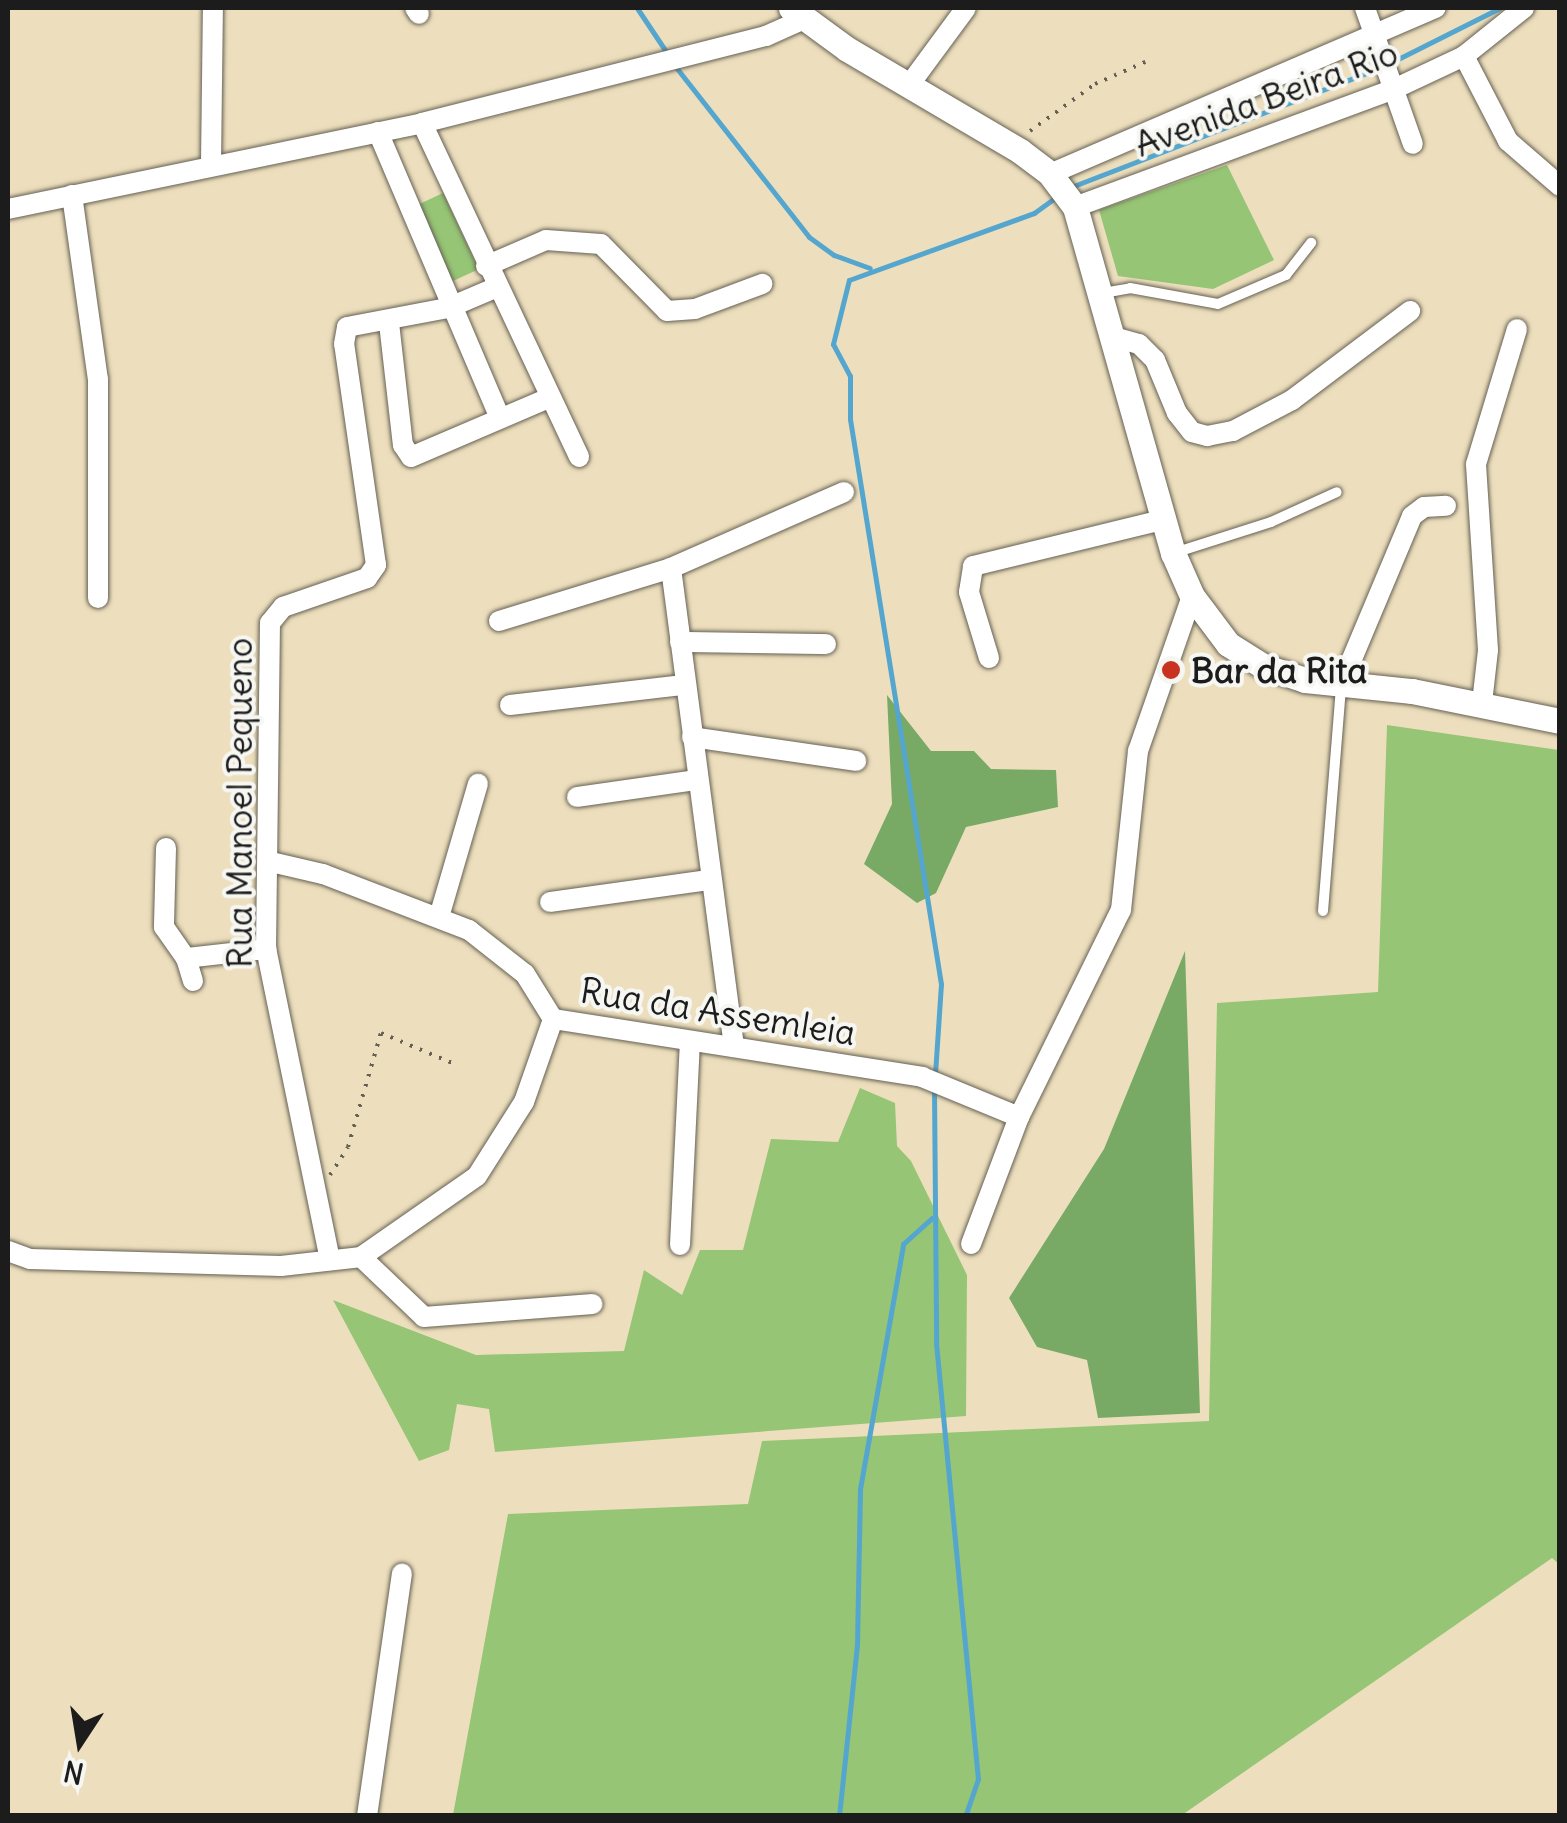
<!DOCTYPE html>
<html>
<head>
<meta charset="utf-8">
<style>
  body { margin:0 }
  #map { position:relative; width:1567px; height:1823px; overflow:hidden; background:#eddfbd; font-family:Delius,sans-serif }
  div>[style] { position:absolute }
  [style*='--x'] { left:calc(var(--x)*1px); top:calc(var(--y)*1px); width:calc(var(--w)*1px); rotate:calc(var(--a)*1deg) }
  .green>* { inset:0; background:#95c575; transform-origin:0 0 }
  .forest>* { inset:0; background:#78aa66 }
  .stream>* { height:5px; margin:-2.5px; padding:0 2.5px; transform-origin:2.5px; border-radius:2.5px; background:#55a6cf }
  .path>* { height:4px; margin-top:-2px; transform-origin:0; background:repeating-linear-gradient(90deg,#656054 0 2.5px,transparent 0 10.5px) }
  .roads { filter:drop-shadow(0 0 2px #656054) drop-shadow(0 0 2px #656054) }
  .service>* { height:10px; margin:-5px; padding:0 5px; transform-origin:5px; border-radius:5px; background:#fff }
  .minor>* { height:20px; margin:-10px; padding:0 10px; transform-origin:10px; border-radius:10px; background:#fff }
  .tertiary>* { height:25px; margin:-12.5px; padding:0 12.5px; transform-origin:12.5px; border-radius:12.5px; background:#fff }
  .dots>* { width:28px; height:28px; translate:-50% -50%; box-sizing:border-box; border:5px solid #f6f6f2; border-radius:50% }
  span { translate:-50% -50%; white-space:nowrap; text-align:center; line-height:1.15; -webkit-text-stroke:8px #f6f6f2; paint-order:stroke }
  .street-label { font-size:35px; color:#1c1c1c }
  .poi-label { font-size:35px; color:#1c1c1c; font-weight:700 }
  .left { translate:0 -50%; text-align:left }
  .frame { position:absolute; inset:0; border:10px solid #1c1c1c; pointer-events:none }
  .north { position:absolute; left:30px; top:1693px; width:100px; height:100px; -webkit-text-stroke:8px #f6f6f2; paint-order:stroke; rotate:192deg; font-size:28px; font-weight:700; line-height:40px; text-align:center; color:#1c1c1c }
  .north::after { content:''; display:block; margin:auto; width:35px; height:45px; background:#1c1c1c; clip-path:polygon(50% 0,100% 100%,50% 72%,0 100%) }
</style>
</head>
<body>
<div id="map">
  <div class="green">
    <i style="clip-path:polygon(1227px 165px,1274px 260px,1213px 289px,1118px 276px,1099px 210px)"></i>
    <i style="left:443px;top:193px;width:84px;height:40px;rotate:65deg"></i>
    <i style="clip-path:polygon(1387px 725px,1559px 750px,1559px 1564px,1552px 1558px,1182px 1815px,453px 1815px,508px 1514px,748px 1504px,762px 1441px,1209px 1421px,1217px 1003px,1378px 992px)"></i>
    <i style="clip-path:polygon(860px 1088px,895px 1103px,897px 1146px,911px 1161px,967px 1275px,966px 1416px,495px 1452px,489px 1409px,457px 1404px,449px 1450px,419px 1461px,333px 1300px,476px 1355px,624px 1351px,644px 1270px,682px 1295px,700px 1250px,743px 1250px,771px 1139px,838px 1142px)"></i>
  </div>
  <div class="forest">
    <i style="clip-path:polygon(887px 695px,931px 751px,974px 751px,991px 769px,1056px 770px,1058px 807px,966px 827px,936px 893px,917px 903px,864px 864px,892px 804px)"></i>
    <i style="clip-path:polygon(1185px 951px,1200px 1413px,1098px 1418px,1087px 1360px,1037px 1347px,1009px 1298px,1104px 1149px)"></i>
  </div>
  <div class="stream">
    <i style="--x:637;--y:8;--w:58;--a:56.3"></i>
    <i style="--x:1392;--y:62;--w:121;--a:-26.6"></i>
    <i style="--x:675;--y:66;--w:217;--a:51.9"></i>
    <i style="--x:809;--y:237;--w:31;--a:36"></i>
    <i style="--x:834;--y:255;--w:38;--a:20"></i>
    <i style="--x:1071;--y:187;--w:333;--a:-21.1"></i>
    <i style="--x:935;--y:1074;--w:90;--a:-86.2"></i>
    <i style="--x:941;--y:984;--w:572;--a:-99.15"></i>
    <i style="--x:850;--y:419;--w:43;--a:-90"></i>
    <i style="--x:850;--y:376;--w:36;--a:-118"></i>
    <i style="--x:833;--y:344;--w:66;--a:-76"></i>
    <i style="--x:849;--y:280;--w:197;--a:-19.9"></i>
    <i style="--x:1034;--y:213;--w:29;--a:-36"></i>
    <i style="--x:934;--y:1090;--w:253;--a:89.5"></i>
    <i style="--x:936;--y:1343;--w:438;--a:84.5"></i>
    <i style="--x:978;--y:1779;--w:39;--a:109"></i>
    <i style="--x:839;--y:1816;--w:172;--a:-84"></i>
    <i style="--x:857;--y:1645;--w:156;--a:-88.9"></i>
    <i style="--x:860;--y:1489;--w:249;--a:-80"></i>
    <i style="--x:903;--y:1244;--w:39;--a:-42"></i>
  </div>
  <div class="path">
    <i style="--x:1324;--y:76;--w:20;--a:70"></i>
    <i style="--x:1030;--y:131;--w:80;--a:-35.9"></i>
    <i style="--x:1095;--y:84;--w:55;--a:-23.7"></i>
    <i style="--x:330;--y:1175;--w:33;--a:-57"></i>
    <i style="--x:348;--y:1147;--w:119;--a:-73.9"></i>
    <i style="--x:381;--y:1033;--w:77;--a:22.9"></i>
  </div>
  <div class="roads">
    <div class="service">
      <i style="--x:1103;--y:293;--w:27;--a:-10"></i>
      <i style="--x:1130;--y:288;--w:89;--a:10.3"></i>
      <i style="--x:1218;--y:304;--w:74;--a:-23.1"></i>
      <i style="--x:1286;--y:275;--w:41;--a:-52"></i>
      <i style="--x:1174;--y:553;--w:102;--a:-17.7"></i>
      <i style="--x:1271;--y:522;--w:72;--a:-24.4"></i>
      <i style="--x:1323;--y:911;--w:226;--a:-85.4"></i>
    </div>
    <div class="minor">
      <i style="--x:415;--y:8;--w:7;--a:56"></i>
      <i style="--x:1365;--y:8;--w:144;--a:70.6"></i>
      <i style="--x:1464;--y:56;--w:96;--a:62.6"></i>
      <i style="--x:1508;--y:141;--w:69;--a:40.9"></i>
      <i style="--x:910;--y:84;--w:94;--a:-53.6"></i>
      <i style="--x:422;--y:123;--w:369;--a:64.8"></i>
      <i style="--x:378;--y:132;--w:306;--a:66.9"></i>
      <i style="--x:211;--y:164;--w:156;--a:-89.3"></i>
      <i style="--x:1050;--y:174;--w:420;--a:-23.3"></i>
      <i style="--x:72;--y:195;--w:186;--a:82"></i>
      <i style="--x:98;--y:379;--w:219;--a:90"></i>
      <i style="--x:1075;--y:207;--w:340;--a:-20.3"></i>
      <i style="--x:1394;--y:89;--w:77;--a:-25.2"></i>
      <i style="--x:1464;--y:56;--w:77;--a:-38.7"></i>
      <i style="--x:8;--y:209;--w:423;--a:-11.7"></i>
      <i style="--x:422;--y:123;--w:355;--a:-14.2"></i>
      <i style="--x:766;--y:36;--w:39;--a:-24"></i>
      <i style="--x:486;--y:266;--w:65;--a:-23.4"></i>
      <i style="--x:546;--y:240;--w:55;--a:4.2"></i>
      <i style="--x:601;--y:244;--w:94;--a:45.4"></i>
      <i style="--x:667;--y:311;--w:28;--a:-4"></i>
      <i style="--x:695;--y:309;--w:72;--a:-20.5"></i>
      <i style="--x:389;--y:323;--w:123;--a:83.5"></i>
      <i style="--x:403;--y:445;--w:14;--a:56"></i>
      <i style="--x:411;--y:457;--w:147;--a:-23.2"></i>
      <i style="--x:1114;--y:337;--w:26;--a:16"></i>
      <i style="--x:1139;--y:344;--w:23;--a:45"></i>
      <i style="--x:1155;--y:360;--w:57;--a:67.5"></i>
      <i style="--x:1177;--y:413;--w:24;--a:52"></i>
      <i style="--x:1192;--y:432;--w:16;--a:15"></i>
      <i style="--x:1207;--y:436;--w:26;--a:-11"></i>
      <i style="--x:1233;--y:431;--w:67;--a:-27.7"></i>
      <i style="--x:1292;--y:400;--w:148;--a:-37"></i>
      <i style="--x:671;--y:568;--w:483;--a:82.5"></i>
      <i style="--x:499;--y:621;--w:180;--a:-17.1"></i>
      <i style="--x:671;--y:568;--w:189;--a:-23.7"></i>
      <i style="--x:680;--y:642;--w:146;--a:0.8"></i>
      <i style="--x:989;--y:658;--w:69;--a:-106.9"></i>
      <i style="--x:969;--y:592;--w:26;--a:-81"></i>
      <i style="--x:973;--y:566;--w:195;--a:-13.7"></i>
      <i style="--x:1341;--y:685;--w:183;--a:-67.2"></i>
      <i style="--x:1412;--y:516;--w:15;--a:-37"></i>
      <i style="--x:1424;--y:507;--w:22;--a:-3"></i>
      <i style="--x:1482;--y:703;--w:53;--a:-83.5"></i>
      <i style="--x:1488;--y:650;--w:186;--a:-93.7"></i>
      <i style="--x:1476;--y:464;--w:141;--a:-73.1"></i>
      <i style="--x:510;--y:705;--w:175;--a:-6.6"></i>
      <i style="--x:692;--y:737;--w:166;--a:8.3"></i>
      <i style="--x:577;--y:797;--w:120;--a:-8.1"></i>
      <i style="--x:166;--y:848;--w:79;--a:91.5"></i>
      <i style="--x:164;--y:927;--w:38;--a:55"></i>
      <i style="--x:271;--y:862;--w:53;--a:13"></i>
      <i style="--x:323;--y:874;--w:156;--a:21"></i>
      <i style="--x:469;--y:930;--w:71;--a:38.2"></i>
      <i style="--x:525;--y:974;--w:53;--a:58.1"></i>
      <i style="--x:550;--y:902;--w:161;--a:-7.9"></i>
      <i style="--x:439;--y:917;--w:139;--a:-73.7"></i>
      <i style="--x:193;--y:981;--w:24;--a:-107"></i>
      <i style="--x:186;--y:958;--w:81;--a:-6.4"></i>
      <i style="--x:553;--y:1019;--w:374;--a:8.9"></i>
      <i style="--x:922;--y:1077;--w:105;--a:22.4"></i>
      <i style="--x:971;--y:1244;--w:136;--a:-69.3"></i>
      <i style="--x:1019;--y:1117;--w:231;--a:-63.8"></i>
      <i style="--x:1121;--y:910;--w:160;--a:-83.9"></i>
      <i style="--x:1138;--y:751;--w:164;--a:-70.8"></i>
      <i style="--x:680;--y:1245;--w:204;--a:-87.2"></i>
      <i style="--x:8;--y:1251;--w:23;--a:20"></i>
      <i style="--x:30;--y:1259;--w:251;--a:1.6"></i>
      <i style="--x:281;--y:1266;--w:81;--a:-6.4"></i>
      <i style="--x:361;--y:1257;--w:141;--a:-34.9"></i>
      <i style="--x:477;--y:1176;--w:88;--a:-57.6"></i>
      <i style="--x:524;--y:1102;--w:88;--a:-70.7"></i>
      <i style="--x:361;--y:1257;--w:87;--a:43.6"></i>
      <i style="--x:424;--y:1317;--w:169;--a:-4.4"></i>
      <i style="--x:330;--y:1260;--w:318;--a:-101.6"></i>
      <i style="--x:266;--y:949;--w:326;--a:-89.3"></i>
      <i style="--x:270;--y:623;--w:21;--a:-51"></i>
      <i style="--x:283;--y:607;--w:89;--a:-19"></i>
      <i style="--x:367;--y:578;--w:16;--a:-55"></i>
      <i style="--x:376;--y:565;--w:223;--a:-98.2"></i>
      <i style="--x:344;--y:344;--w:17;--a:-80"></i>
      <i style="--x:347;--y:327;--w:103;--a:-10.7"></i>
      <i style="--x:448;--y:308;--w:51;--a:-23.1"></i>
      <i style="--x:367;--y:1816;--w:245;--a:-81.8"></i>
    </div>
    <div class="tertiary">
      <i style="--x:791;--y:8;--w:69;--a:36.2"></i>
      <i style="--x:847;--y:49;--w:201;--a:30.5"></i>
      <i style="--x:1020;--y:151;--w:38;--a:37"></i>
      <i style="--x:1050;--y:174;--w:41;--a:52.9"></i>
      <i style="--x:1075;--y:207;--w:360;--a:74.2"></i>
      <i style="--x:1173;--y:553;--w:47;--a:66.2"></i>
      <i style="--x:1192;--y:596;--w:60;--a:53.1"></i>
      <i style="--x:1228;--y:644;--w:41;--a:32.2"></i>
      <i style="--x:1263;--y:666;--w:44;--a:18.4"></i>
      <i style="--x:1305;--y:680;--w:108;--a:5.9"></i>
      <i style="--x:1412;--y:691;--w:151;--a:11.5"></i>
    </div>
  </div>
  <div class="dots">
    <i style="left:1171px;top:670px;background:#c8321e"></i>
  </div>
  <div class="street-label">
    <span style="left:1266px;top:98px;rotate:-20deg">Avenida Beira Rio</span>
    <span style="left:239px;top:803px;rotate:-90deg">Rua Manoel Pequeno</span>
    <span style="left:718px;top:1011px;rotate:9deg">Rua da Assemleia</span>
  </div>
  <div class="poi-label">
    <span class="left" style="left:1191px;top:670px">Bar da Rita</span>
  </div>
  <div class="frame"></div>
  <div class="north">N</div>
</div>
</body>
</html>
